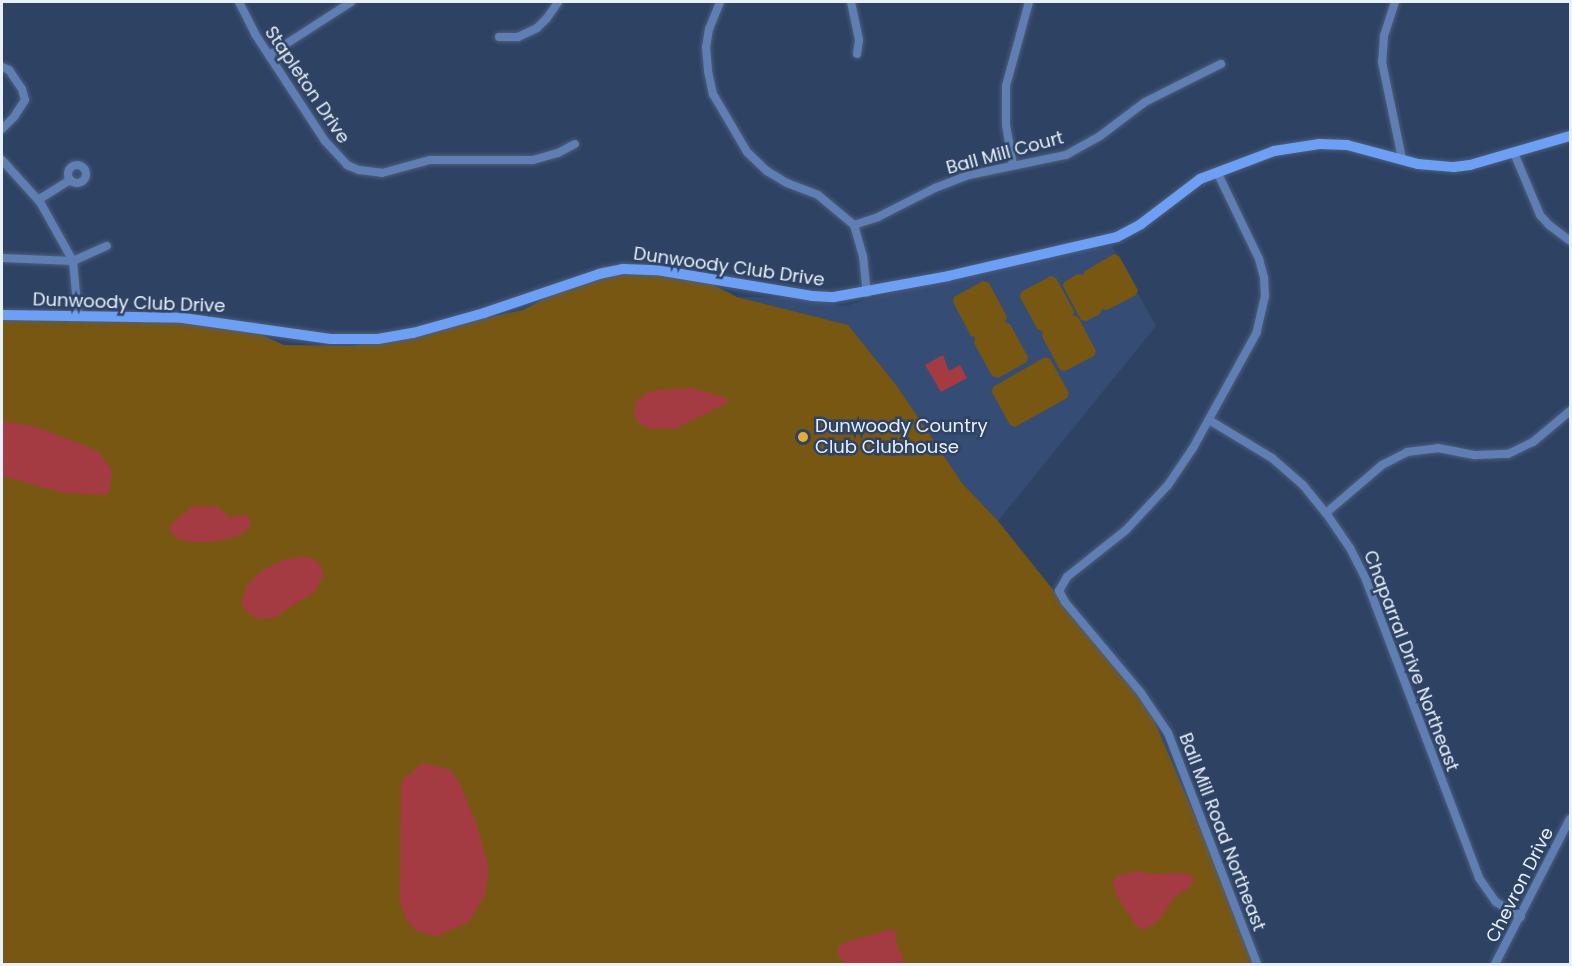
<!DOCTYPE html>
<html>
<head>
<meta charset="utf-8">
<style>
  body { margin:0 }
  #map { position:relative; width:1572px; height:966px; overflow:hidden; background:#2e4264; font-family:Poppins,sans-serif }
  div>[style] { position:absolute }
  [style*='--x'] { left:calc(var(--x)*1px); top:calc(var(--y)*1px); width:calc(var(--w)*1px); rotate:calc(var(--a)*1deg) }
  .built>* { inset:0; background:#354c74 }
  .green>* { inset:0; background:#785713 }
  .water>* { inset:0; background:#a53b42 }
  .roads { filter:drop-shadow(0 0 2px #4c5e7c) drop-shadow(0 0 2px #4c5e7c) }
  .street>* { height:8px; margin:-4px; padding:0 4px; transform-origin:4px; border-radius:4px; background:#5f7fb4 }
  .street>.ring { margin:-4px; padding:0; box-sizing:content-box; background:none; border:8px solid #5f7fb4; border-radius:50% }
  .secondary>* { height:10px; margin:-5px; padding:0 5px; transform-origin:5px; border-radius:5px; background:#6da0f4 }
  .dots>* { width:16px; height:16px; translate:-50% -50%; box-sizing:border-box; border:3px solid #2e4264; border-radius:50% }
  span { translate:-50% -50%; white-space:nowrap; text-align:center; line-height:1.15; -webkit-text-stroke:5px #2e4264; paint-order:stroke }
  .street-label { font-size:18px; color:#e8f0fc }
  .poi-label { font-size:18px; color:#e8f0fc }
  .left { translate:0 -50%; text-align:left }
  .frame { position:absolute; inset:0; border:3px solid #e8f0fc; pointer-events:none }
</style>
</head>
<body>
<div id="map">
  <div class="built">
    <i style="clip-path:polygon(1112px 246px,1156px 326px,998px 521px,962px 483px,897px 386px,848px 325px,737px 297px,796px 298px,844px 306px,1002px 264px)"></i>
  </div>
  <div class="green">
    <i style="clip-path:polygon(1114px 254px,1119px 256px,1138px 290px,1136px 295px,1107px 310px,1102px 309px,1100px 314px,1086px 321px,1081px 320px,1063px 286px,1064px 282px,1078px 274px,1083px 275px,1085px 271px)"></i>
    <i style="clip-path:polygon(604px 266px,692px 274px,737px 297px,848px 325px,897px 386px,962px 483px,998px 521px,1150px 711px,1258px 964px,2px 964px,2px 319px,231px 321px,284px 345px,354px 346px,523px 310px)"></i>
    <i style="clip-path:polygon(1051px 276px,1056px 278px,1074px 311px,1073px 315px,1078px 317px,1096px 351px,1094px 356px,1065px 371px,1060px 370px,1042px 336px,1043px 331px,1038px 330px,1020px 297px,1021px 292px)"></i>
    <i style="clip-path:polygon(983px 281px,989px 283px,1007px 317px,1005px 322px,1010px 324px,1028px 357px,1027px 362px,998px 378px,992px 376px,974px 343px,975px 337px,971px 336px,953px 302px,954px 297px)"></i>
    <i style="clip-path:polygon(1045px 357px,1050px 359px,1069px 393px,1067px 398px,1015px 427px,1010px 425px,992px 392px,993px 387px)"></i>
  </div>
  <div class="water">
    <i style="clip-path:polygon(943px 355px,949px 371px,960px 365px,967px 378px,941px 392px,925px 365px)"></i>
    <i style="clip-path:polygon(693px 388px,726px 398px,729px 402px,675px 429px,650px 429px,640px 424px,635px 416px,635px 403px,646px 393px,656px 390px)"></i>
    <i style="clip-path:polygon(2px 421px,37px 427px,98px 451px,112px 470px,110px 489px,106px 495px,65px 493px,2px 476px)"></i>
    <i style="clip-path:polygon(193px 506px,219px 507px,229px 517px,247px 515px,250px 519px,250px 527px,238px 536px,213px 542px,191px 542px,178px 539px,169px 530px,172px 523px)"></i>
    <i style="clip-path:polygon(299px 557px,313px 558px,322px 567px,323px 577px,314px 592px,275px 617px,260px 619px,249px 614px,241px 604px,247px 585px,261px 571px,283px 560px)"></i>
    <i style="clip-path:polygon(423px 763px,451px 770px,460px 784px,477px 826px,489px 869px,485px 895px,469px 922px,437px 936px,418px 932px,408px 923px,400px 902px,401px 787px,403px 779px)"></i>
    <i style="clip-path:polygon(1139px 871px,1148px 874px,1185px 873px,1191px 875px,1194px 880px,1190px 887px,1176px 896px,1157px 922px,1143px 930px,1135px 924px,1117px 897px,1113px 882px,1117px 876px)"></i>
    <i style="clip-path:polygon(893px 929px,896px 932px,896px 943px,904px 961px,902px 964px,846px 964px,838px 955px,837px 947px,843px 943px)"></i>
  </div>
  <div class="roads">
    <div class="street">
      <i style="--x:239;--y:2;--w:36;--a:63"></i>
      <i style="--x:255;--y:34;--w:128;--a:56.8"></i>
      <i style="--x:325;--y:141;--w:33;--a:47"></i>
      <i style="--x:347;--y:165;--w:13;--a:23"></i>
      <i style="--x:359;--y:170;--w:23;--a:7"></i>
      <i style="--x:382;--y:173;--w:50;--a:-15.2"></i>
      <i style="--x:430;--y:160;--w:103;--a:0"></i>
      <i style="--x:533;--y:160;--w:26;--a:-16"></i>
      <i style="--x:558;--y:153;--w:19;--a:-28"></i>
      <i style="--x:720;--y:2;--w:29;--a:112"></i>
      <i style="--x:709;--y:29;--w:18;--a:99"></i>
      <i style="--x:706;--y:47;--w:24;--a:85"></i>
      <i style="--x:708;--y:71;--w:24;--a:78"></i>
      <i style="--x:713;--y:94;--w:67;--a:59.6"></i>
      <i style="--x:747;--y:152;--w:28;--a:44"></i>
      <i style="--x:767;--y:171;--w:23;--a:31"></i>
      <i style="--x:787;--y:183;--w:33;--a:21"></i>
      <i style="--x:818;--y:195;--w:47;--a:39.8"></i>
      <i style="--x:854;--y:225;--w:32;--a:74"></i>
      <i style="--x:863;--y:256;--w:37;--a:84"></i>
      <i style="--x:851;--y:2;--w:39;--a:78"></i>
      <i style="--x:859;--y:40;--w:14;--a:98"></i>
      <i style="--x:1395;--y:2;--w:36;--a:108"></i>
      <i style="--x:1384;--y:36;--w:26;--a:94"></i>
      <i style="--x:1382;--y:62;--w:99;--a:78.3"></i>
      <i style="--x:499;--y:37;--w:19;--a:0"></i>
      <i style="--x:518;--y:37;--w:21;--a:-25"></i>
      <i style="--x:537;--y:28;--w:14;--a:-45"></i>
      <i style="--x:547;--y:18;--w:19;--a:-55"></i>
      <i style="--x:269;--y:55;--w:98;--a:-32.9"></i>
      <i style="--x:2;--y:67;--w:8;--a:23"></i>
      <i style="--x:9;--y:70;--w:23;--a:56"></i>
      <i style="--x:22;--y:89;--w:11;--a:75"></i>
      <i style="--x:25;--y:100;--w:20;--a:123"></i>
      <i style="--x:14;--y:117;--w:17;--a:135"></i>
      <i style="--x:1514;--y:153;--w:67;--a:67.2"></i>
      <i style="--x:1540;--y:215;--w:13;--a:48"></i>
      <i style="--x:1549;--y:225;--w:26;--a:37"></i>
      <i style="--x:2;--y:160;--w:57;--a:47.9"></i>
      <i style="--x:40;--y:202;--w:68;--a:60.8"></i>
      <i style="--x:73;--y:261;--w:54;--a:84.7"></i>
      <i style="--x:1013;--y:165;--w:41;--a:-99.9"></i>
      <i style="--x:1006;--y:125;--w:39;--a:-90"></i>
      <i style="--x:1006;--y:86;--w:87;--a:-74.7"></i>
      <i class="ring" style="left:68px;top:165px;width:10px;height:10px"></i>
      <i style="--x:1217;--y:172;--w:97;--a:64.2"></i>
      <i style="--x:1259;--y:259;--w:20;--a:75"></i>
      <i style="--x:1264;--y:278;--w:18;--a:87"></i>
      <i style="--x:1265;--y:296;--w:37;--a:103"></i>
      <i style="--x:1257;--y:332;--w:132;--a:118.9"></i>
      <i style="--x:1193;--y:448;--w:45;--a:124"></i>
      <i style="--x:1168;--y:485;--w:62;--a:133"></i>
      <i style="--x:1126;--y:530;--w:75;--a:141.5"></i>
      <i style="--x:1067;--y:577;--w:16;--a:120"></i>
      <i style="--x:1059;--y:591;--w:13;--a:61"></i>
      <i style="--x:1065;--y:602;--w:119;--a:50.1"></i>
      <i style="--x:1141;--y:693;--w:48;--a:56"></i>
      <i style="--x:1168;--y:733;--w:248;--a:68.9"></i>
      <i style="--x:38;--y:200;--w:38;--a:-32"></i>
      <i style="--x:854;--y:225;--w:25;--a:-18"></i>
      <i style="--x:878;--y:217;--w:64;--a:-27"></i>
      <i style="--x:935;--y:188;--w:36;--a:-21"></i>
      <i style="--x:969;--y:175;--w:99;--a:-11.7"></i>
      <i style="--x:1066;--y:155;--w:39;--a:-29"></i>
      <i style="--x:1100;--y:136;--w:56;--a:-37.1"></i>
      <i style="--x:1145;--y:102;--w:85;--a:-26.6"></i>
      <i style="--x:2;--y:258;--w:71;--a:2.4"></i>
      <i style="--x:73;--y:261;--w:37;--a:-24"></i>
      <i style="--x:1209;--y:420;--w:74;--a:31.1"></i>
      <i style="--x:1272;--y:458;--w:41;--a:41.1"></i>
      <i style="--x:1303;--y:485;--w:36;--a:51"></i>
      <i style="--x:1326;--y:513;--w:42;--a:55.6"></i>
      <i style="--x:1350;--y:548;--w:36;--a:63"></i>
      <i style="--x:1366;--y:580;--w:319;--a:69.2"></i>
      <i style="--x:1479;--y:878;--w:29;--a:55"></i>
      <i style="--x:1496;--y:902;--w:29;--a:31"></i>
      <i style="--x:1326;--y:513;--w:74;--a:-40.6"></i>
      <i style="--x:1382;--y:465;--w:28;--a:-27"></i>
      <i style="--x:1407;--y:452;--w:31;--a:-7"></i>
      <i style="--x:1438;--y:448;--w:38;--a:11"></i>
      <i style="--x:1475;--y:455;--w:33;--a:-2"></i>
      <i style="--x:1508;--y:454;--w:28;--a:-26"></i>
      <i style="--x:1533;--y:442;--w:48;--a:-40"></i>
      <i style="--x:1495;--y:964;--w:163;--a:-62.7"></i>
    </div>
    <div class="secondary">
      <i style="--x:2;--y:315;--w:181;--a:0.9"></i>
      <i style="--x:183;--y:318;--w:149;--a:8.1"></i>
      <i style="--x:331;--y:339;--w:47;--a:0"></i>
      <i style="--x:378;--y:339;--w:36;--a:-10"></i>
      <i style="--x:413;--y:333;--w:74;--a:-15.7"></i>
      <i style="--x:484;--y:313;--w:121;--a:-18.7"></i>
      <i style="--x:599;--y:274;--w:25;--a:-12"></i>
      <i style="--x:623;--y:269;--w:34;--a:2"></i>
      <i style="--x:657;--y:270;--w:157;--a:9.5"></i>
      <i style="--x:812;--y:296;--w:22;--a:3"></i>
      <i style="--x:834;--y:297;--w:116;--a:-10.4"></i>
      <i style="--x:948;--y:276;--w:173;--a:-13"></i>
      <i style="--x:1117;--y:237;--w:27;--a:-28"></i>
      <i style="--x:1141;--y:224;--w:74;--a:-37.3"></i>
      <i style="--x:1200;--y:179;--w:79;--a:-20.7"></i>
      <i style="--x:1274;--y:151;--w:46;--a:-8.8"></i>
      <i style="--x:1319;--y:144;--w:28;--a:2"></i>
      <i style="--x:1347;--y:145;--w:73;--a:15"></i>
      <i style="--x:1418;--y:164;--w:36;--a:5"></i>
      <i style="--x:1454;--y:167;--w:16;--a:-7"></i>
      <i style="--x:1470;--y:165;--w:104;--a:-16.2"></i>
    </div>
  </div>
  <div class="dots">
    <i style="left:803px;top:437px;background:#e7ac37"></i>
  </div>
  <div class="street-label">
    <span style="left:307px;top:85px;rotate:56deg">Stapleton Drive</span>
    <span style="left:1005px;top:153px;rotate:-15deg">Ball Mill Court</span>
    <span style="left:729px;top:267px;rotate:8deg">Dunwoody Club Drive</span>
    <span style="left:129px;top:303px;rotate:2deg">Dunwoody Club Drive</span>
    <span style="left:1411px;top:661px;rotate:69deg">Chaparral Drive Northeast</span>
    <span style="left:1222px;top:832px;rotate:69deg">Ball Mill Road Northeast</span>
    <span style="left:1520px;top:885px;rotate:-63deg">Chevron Drive</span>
  </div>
  <div class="poi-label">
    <span class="left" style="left:815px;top:437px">Dunwoody Country<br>Club Clubhouse</span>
  </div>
  <div class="frame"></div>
</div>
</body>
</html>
